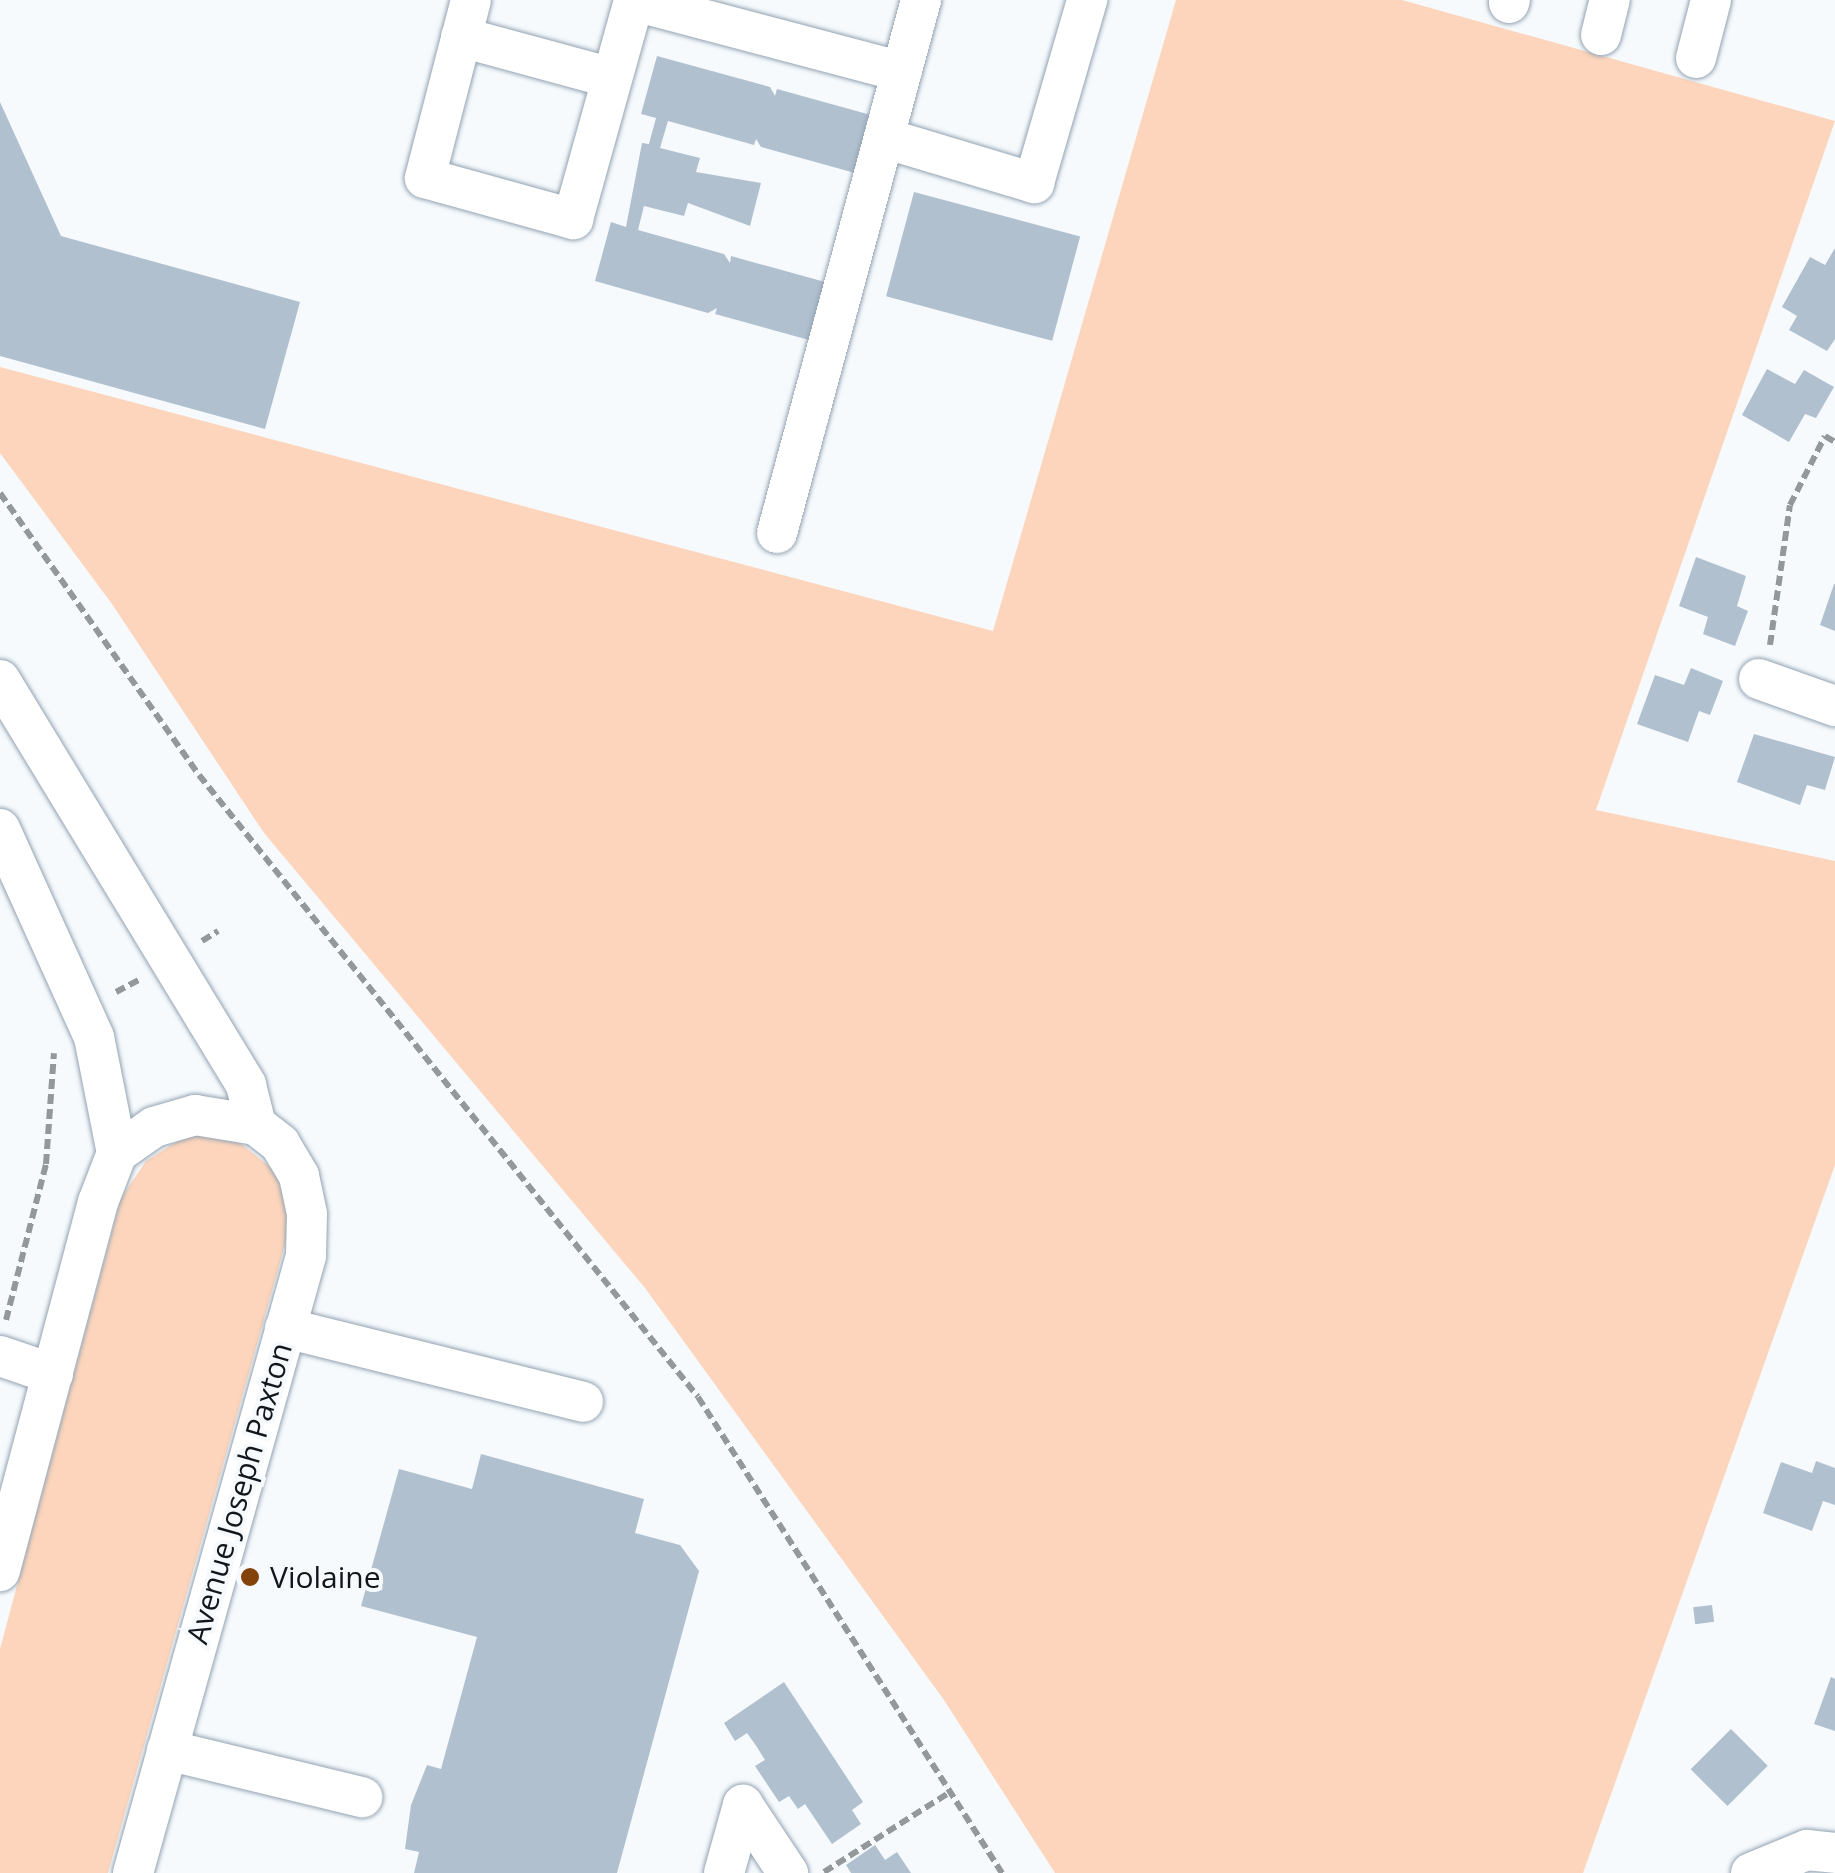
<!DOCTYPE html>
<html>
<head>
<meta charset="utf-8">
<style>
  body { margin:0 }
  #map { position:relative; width:1835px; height:1873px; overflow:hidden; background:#f6fafd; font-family:"Open Sans",sans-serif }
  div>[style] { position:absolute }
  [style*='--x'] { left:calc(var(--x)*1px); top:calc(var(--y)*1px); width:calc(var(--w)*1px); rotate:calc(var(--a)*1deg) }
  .green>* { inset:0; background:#fcd5bc }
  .building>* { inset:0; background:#b0c0cf; transform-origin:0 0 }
  .path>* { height:6px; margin-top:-3px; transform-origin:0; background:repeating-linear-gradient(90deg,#93989b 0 10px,transparent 0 15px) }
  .roads { filter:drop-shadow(0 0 2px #93a3b2) drop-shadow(0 0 2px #93a3b2) }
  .minor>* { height:40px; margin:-20px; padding:0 20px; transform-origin:20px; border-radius:20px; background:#fff }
  .dots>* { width:28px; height:28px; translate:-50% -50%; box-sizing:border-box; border:5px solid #f6fafd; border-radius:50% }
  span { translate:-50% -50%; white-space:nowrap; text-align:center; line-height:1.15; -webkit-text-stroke:8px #f6fafd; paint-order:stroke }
  .street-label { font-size:30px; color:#11171c }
  .poi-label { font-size:30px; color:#11171c }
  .left { translate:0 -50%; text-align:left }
</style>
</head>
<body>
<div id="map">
  <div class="green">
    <i style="clip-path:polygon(1176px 0,1402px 0,1835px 121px,1596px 810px,1835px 861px,1835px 1165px,1583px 1873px,1055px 1873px,944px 1700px,645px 1288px,264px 833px,112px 604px,0 453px,0 367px,993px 631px)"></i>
    <i style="clip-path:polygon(189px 1134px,234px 1138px,275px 1171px,290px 1217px,285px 1245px,108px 1873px,0 1873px,0 1649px,121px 1198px,146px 1161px)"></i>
  </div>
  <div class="building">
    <i style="clip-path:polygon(657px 56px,770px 87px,775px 96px,777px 89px,871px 115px,855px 173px,761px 147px,756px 139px,754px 145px,668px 121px,660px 148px,700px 158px,696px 172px,761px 183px,750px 226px,688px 203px,684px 216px,644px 206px,638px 230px,724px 254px,730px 263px,731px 256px,825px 282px,809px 340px,715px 314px,717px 308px,708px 313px,595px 281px,611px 222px,626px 227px,642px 143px,649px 144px,656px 118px,641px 114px)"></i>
    <i style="clip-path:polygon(0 102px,61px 236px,300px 302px,265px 429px,0 356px)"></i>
    <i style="left:914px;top:192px;width:172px;height:108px;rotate:15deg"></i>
    <i style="clip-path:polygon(1835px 248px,1835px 339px,1827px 351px,1789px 330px,1797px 316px,1782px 307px,1810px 257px,1825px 265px)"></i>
    <i style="clip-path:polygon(1767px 369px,1795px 384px,1804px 370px,1834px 387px,1816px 418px,1805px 414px,1789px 442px,1742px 415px)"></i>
    <i style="clip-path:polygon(1696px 557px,1746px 576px,1737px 606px,1748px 611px,1735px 646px,1703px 634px,1708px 617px,1679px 606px)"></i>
    <i style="clip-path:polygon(1834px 584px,1835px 584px,1835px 631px,1820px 625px)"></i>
    <i style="clip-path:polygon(1691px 668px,1723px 681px,1710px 715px,1699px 711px,1688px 742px,1637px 724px,1655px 675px,1684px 685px)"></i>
    <i style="clip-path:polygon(1754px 734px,1835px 757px,1825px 790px,1807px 785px,1800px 805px,1737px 782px)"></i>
    <i style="clip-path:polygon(481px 1454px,644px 1499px,635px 1533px,680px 1545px,699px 1571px,617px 1873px,414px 1873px,419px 1852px,405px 1849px,411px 1805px,427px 1765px,441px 1769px,477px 1637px,361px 1606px,399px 1469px,472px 1489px)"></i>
    <i style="clip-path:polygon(1816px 1461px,1835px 1468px,1835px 1505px,1823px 1501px,1812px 1531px,1763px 1513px,1781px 1462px,1812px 1473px)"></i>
    <i style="left:1712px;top:1605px;width:17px;height:19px;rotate:83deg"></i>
    <i style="clip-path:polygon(1831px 1677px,1835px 1679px,1835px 1731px,1814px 1724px)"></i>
    <i style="clip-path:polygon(784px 1682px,863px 1802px,852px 1810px,861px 1824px,832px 1844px,805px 1804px,798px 1809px,789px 1796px,779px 1802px,755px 1766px,765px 1760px,757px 1747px,747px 1733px,735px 1741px,724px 1723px)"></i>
    <i style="left:1731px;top:1729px;width:52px;height:57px;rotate:45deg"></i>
    <i style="clip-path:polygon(875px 1845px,885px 1860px,897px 1852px,911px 1873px,851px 1873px,846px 1865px)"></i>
  </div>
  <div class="path">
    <i style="--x:0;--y:493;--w:345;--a:54.8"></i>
    <i style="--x:199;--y:775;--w:797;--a:51.26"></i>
    <i style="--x:698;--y:1397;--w:565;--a:57.44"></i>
    <i style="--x:1770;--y:645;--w:141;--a:-81.9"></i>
    <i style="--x:1790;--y:505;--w:77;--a:-63.1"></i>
    <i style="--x:1825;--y:436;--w:12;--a:31"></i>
    <i style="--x:202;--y:941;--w:19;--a:-32"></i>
    <i style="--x:116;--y:992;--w:27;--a:-28"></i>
    <i style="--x:6;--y:1320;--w:161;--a:-75.6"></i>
    <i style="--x:46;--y:1164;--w:111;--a:-85.9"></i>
    <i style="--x:824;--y:1872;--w:149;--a:-32.4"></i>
  </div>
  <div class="roads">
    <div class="minor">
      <i style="--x:471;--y:0;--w:184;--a:104.5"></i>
      <i style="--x:425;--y:178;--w:154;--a:15.5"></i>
      <i style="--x:573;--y:219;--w:227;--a:-74.4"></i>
      <i style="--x:634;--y:1;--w:277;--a:14.8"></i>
      <i style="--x:1509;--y:3;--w:3;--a:-72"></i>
      <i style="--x:1601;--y:35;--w:36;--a:-76"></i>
      <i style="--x:461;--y:37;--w:156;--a:15.2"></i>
      <i style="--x:1696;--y:58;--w:60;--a:-75.5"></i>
      <i style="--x:884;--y:138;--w:157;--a:16.7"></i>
      <i style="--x:1034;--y:183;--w:191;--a:-73.8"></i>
      <i style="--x:777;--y:533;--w:552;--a:-74.88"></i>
      <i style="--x:1759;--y:679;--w:81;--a:19.6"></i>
      <i style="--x:0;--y:680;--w:474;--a:58.7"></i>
      <i style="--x:246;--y:1085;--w:41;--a:76"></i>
      <i style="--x:0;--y:829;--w:228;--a:65.7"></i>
      <i style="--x:94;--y:1037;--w:118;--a:78.8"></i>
      <i style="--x:117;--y:1153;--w:53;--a:111.2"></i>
      <i style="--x:98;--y:1202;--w:382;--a:104.9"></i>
      <i style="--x:117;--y:1153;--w:45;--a:-35.1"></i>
      <i style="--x:154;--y:1127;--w:43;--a:-16.3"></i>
      <i style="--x:195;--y:1115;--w:62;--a:9.3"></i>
      <i style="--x:256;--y:1125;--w:31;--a:38"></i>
      <i style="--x:280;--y:1144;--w:37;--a:59"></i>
      <i style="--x:299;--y:1176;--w:39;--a:78"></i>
      <i style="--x:307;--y:1214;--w:42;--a:91.4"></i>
      <i style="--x:306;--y:1256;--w:641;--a:105.66"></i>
      <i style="--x:285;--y:1328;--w:307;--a:13.9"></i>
      <i style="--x:0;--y:1356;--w:56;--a:18.8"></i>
      <i style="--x:167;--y:1750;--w:201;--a:13.6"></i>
      <i style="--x:724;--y:1873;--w:71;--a:-74.4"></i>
      <i style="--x:743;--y:1805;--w:82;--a:56.5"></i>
      <i style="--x:1751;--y:1873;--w:61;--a:-22.3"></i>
      <i style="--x:1807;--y:1850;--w:28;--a:6"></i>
    </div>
  </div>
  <div class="dots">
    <i style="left:250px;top:1577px;background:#82420a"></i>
  </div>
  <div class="street-label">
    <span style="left:239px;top:1493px;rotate:-74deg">Avenue Joseph Paxton</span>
  </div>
  <div class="poi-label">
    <span class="left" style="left:270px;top:1577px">Violaine</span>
  </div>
</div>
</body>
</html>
